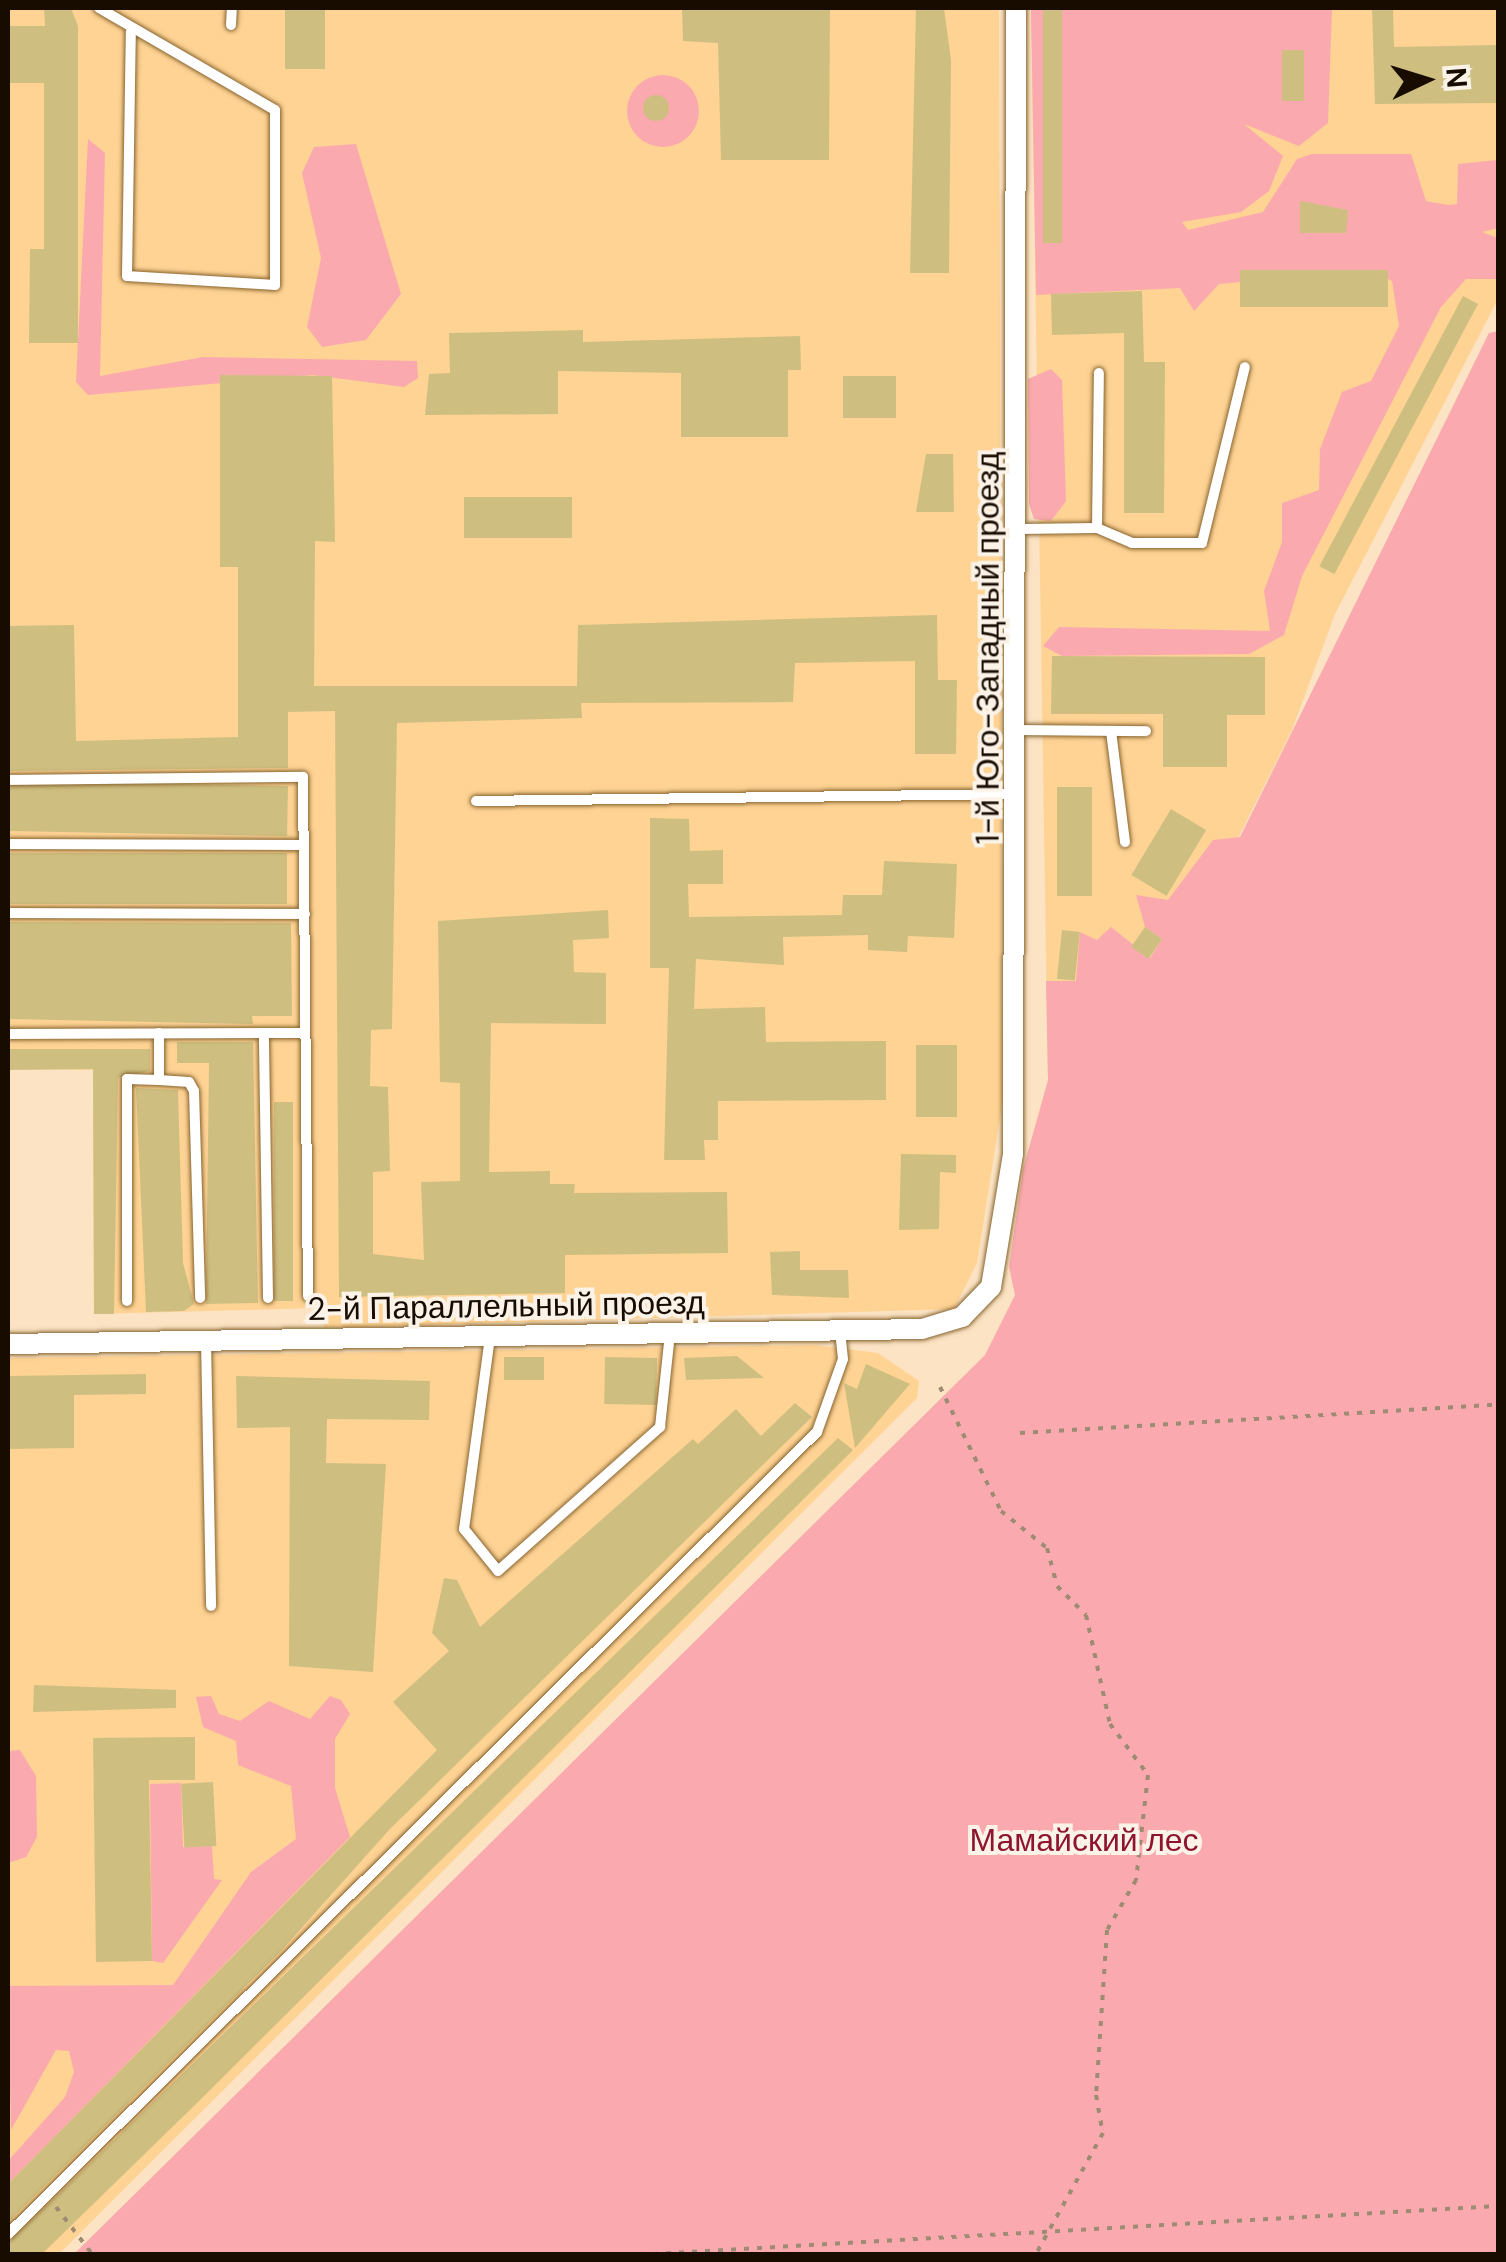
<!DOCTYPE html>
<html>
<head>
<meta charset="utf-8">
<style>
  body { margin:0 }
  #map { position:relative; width:1506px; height:2262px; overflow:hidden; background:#fbe3c3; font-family:"DM Sans",sans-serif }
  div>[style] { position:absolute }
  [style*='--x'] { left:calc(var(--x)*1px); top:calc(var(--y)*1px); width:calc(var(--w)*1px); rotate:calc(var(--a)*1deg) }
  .built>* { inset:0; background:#fed394 }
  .green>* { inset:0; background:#faaaae }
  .round { border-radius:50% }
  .building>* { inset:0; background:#cebf81; transform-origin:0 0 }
  .path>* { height:4px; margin-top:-2px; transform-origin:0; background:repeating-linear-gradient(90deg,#9e8b73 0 5px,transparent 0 13px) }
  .roads { filter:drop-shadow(0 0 2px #87642f) drop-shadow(0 0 2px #87642f) }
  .service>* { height:10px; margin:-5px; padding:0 5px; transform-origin:5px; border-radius:5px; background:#fff }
  .minor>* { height:20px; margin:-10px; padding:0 10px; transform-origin:10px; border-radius:10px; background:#fff }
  span { translate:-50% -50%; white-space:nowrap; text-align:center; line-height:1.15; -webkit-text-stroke:8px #fbf3e8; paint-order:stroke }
  .street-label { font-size:32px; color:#180b00 }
  .park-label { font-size:32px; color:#8f152f }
  .frame { position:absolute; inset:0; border:10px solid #180b00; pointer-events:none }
  .north { position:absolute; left:1376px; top:30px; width:100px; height:100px; -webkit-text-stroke:8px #fbf3e8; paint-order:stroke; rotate:86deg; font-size:28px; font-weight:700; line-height:40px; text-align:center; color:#180b00 }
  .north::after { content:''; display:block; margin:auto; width:35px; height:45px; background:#180b00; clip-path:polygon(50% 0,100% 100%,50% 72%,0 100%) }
</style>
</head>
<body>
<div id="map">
  <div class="built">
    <i style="clip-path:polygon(8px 8px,999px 8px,1002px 1105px,977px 1263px,954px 1309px,324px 1328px,323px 1308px,94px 1314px,93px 1070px,8px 1069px)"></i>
    <i style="clip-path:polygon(1031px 8px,1498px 8px,1498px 299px,1335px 614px,1292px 730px,1118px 1078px,1048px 1080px)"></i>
    <i style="clip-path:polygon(815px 1345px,878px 1353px,919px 1381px,917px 1398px,59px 2254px,8px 2254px,8px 1358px)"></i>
  </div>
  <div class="green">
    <i style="clip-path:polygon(1031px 8px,1332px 8px,1328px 123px,1299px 146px,1244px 124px,1283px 156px,1269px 191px,1241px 212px,1182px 222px,1188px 230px,1263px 212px,1297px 159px,1312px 154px,1411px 154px,1426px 201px,1448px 205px,1457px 204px,1458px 164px,1498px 160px,1498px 228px,1482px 232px,1498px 238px,1498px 279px,1466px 279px,1441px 307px,1302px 576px,1284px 635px,1249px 654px,1062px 656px,1043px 646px,1059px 627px,1270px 631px,1264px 591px,1282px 542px,1282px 503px,1319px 490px,1320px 449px,1342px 392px,1371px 381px,1399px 326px,1392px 281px,1373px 271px,1241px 270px,1240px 282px,1219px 284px,1194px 311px,1180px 288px,1036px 295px)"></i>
    <i class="round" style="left:627px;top:75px;width:72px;height:72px"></i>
    <i style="clip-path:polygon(88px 139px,105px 153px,100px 376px,203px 357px,417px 361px,418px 378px,404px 387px,313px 375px,88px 395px,76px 382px)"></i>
    <i style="clip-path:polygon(356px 144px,401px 294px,366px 340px,322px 347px,307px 327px,321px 258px,302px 173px,314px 147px)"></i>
    <i style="clip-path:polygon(1498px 331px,1498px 2254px,74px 2254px,985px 1355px,1015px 1295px,1009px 1267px,1023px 1169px,1048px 1080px,1046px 981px,1076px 981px,1080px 932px,1097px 940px,1111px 927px,1150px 958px,1162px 939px,1145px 927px,1136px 895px,1168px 900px,1213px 840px,1240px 837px,1489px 333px)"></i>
    <i style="clip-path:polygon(1051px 369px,1062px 380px,1066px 501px,1051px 521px,1034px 519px,1029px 504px,1028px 379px)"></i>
    <i style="clip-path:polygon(211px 1696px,219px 1714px,240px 1721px,269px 1701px,310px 1719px,330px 1696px,341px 1700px,350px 1714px,335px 1739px,335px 1788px,350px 1837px,8px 2184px,8px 2161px,65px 2097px,74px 2072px,69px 2051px,56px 2050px,11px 2130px,8px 1986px,173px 1985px,251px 1872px,296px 1839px,291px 1786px,238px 1765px,236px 1741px,203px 1727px,196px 1697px)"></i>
    <i style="clip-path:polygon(20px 1750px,36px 1776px,37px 1837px,26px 1857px,8px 1863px,8px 1751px)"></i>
    <i style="clip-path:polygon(181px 1783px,183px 1847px,212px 1846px,214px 1879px,222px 1880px,163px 1963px,152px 1961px,150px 1784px)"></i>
  </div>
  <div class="building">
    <i style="clip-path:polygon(44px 8px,71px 8px,78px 26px,78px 343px,29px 343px,30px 249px,44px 249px,44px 83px,8px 83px,8px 26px,45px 26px)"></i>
    <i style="left:285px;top:8px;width:40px;height:61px"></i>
    <i style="clip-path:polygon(682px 8px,830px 8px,829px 160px,721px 160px,718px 43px,683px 41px)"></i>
    <i style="clip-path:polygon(916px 8px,944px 8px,951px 60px,949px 273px,910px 273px)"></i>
    <i style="left:1043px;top:8px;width:19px;height:235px"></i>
    <i style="clip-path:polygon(1372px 8px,1393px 8px,1394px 47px,1498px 45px,1498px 103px,1375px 104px)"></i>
    <i style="left:1282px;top:50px;width:22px;height:51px"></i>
    <i class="round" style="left:643px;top:95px;width:26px;height:26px"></i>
    <i style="clip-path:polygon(1300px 201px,1348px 210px,1346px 233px,1300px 233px)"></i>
    <i style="left:1240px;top:270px;width:148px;height:37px"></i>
    <i style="clip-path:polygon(1142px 291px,1144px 362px,1165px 362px,1164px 513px,1124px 513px,1124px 333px,1052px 335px,1051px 294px)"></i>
    <i style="left:1463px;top:296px;width:17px;height:306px;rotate:28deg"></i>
    <i style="clip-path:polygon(583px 330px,583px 342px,800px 336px,801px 370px,788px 370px,788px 437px,681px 437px,681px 373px,558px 371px,558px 414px,425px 415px,429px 374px,450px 373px,449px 333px)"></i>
    <i style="clip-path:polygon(220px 375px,332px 376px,335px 542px,315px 541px,314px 686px,577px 686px,578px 625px,937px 615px,938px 680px,957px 680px,956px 754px,915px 754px,915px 661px,795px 663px,793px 702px,581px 703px,582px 718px,397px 723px,392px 1029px,371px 1030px,370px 1086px,388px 1087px,390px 1171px,373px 1172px,373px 1254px,424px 1260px,421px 1182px,460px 1181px,460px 1083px,440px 1082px,438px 921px,608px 910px,609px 938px,573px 940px,574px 972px,606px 973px,606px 1024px,491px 1023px,489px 1172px,550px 1171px,550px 1184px,575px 1184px,574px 1193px,727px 1192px,728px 1253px,565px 1255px,565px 1293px,339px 1297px,335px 711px,288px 712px,288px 768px,8px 771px,8px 626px,74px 625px,76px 741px,238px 737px,238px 567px,220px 567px)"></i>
    <i style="left:843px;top:376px;width:53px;height:42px"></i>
    <i style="clip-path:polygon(926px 454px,953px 454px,954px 512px,916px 512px)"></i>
    <i style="left:572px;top:497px;width:41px;height:108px;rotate:90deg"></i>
    <i style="clip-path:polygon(1052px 656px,1265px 657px,1265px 715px,1227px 715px,1227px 767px,1163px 767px,1163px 714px,1051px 714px)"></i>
    <i style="left:288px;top:786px;width:50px;height:280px;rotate:91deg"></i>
    <i style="left:1057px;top:787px;width:35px;height:109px"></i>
    <i style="left:1171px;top:809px;width:41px;height:77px;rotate:31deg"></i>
    <i style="clip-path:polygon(650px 818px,689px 819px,690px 851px,723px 850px,723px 884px,688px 884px,689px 917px,842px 915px,843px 895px,882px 895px,884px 861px,957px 864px,954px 938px,908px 936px,907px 952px,868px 950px,868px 935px,783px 937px,784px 965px,696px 959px,694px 1009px,765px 1007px,766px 1042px,886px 1041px,886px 1100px,718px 1101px,718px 1140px,704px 1140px,705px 1160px,664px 1160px,669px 968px,650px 968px)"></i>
    <i style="left:8px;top:853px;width:279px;height:51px"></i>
    <i style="clip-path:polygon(8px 922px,291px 923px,292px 1016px,252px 1016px,253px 1024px,8px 1019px)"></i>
    <i style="left:1145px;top:927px;width:21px;height:24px;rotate:35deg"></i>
    <i style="left:1062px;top:930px;width:18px;height:49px;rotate:6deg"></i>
    <i style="clip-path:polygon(177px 1042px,253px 1042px,258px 1303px,206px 1304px,209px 1063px,177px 1063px)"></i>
    <i style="left:916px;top:1045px;width:41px;height:72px"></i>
    <i style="clip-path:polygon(8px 1049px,150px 1049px,150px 1071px,118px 1078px,114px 1314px,94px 1314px,93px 1069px,8px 1070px)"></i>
    <i style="clip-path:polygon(136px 1088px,178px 1090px,183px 1263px,194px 1304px,184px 1311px,146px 1312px)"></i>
    <i style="left:274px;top:1102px;width:19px;height:199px"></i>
    <i style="clip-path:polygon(901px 1154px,956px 1155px,956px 1173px,940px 1172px,939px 1229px,899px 1230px)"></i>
    <i style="clip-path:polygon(800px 1251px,800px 1270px,848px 1270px,849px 1298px,772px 1295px,770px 1252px)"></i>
    <i style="clip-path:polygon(737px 1356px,764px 1378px,686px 1380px,684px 1358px)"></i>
    <i style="left:504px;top:1357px;width:40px;height:23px"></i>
    <i style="left:605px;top:1357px;width:52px;height:47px;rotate:1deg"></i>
    <i style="clip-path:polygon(866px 1364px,910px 1384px,855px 1448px,844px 1383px,857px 1389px)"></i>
    <i style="clip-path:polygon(146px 1374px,146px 1394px,74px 1395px,74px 1448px,8px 1449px,8px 1376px)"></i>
    <i style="clip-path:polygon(236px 1376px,430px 1381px,429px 1420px,327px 1419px,326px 1463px,386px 1464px,373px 1672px,289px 1666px,290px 1427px,237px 1428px)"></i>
    <i style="clip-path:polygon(795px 1403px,812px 1417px,389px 1830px,281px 1951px,8px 2222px,8px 2184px,437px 1750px,393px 1702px,449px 1651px,432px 1633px,444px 1578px,457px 1580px,480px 1627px,693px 1439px,698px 1444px,736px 1409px,761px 1436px)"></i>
    <i style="clip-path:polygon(838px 1438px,853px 1450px,197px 2103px,42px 2254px,8px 2254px,8px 2243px)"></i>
    <i style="clip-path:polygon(34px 1685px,176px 1690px,176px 1708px,33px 1712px)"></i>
    <i style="clip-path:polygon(195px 1737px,195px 1780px,149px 1780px,152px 1961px,96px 1962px,93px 1738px)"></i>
    <i style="left:213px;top:1782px;width:64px;height:32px;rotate:87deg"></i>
  </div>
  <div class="path">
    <i style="--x:940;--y:1387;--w:138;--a:63.8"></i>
    <i style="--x:1001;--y:1511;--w:59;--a:38.8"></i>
    <i style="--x:1047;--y:1548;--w:39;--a:75"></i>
    <i style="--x:1057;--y:1586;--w:41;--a:45"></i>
    <i style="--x:1086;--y:1615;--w:112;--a:77.6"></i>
    <i style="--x:1110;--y:1724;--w:64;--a:53.3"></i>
    <i style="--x:1148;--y:1775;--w:106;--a:96.5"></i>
    <i style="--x:1136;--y:1880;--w:58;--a:120.1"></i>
    <i style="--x:1107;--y:1930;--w:165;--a:93.8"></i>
    <i style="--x:1096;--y:2095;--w:39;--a:80"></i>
    <i style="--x:1103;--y:2133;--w:138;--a:119"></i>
    <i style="--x:1020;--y:1433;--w:479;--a:-3.4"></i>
    <i style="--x:56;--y:2207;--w:59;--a:52.5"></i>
    <i style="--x:653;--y:2254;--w:846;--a:-3.25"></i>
  </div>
  <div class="roads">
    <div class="service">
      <i style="--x:99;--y:8;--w:203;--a:30.1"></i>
      <i style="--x:275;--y:110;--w:175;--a:90"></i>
      <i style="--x:275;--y:285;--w:148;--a:-176.5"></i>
      <i style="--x:127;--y:276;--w:244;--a:-89.1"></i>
      <i style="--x:231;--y:25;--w:17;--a:-87"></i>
      <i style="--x:1097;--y:528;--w:38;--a:23"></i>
      <i style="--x:1132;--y:543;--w:70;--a:0"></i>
      <i style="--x:1202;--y:543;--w:181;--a:-76.3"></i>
      <i style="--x:1019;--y:529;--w:78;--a:-0.7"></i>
      <i style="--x:1097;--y:528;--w:155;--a:-89.3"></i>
      <i style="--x:1019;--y:730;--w:127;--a:0.5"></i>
      <i style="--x:1111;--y:731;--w:112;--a:82.8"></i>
      <i style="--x:8;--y:780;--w:295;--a:-0.6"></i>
      <i style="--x:303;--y:777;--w:519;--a:89.45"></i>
      <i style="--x:476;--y:801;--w:542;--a:-0.74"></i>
      <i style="--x:8;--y:844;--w:296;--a:0.2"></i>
      <i style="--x:8;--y:913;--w:297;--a:0.2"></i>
      <i style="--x:8;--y:1034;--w:256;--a:-0.2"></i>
      <i style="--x:159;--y:1080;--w:30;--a:4"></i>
      <i style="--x:189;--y:1082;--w:10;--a:61"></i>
      <i style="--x:194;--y:1091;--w:207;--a:88.3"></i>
      <i style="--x:268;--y:1298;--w:265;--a:-90.9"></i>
      <i style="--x:264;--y:1033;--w:41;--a:0"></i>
      <i style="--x:127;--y:1301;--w:222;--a:-90"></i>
      <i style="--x:127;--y:1079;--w:32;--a:2"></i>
      <i style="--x:159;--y:1080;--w:47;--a:-90"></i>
      <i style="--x:490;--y:1337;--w:194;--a:97.7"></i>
      <i style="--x:464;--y:1529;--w:54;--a:51"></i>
      <i style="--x:498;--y:1571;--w:217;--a:-41.6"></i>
      <i style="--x:660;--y:1427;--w:95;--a:-83.9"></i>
      <i style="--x:206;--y:1341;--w:265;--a:88.9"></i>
      <i style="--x:8;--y:2234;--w:1139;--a:-44.75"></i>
      <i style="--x:817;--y:1432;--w:77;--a:-70.4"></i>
      <i style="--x:843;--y:1359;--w:28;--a:-96"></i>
    </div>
    <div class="minor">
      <i style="--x:8;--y:1344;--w:914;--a:-0.94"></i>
      <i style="--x:922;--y:1329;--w:42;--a:-16.7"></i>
      <i style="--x:962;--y:1317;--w:42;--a:-46"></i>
      <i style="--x:991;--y:1287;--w:135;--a:-80.6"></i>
      <i style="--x:1013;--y:1154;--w:1146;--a:-89.85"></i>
    </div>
  </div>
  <div class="street-label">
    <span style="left:988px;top:648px;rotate:-90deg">1-й Юго-Западный проезд</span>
    <span style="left:506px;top:1306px;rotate:-1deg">2-й Параллельный проезд</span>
  </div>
  <div class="park-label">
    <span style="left:1084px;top:1840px">Мамайский лес</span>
  </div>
  <div class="frame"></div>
  <div class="north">N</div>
</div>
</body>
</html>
